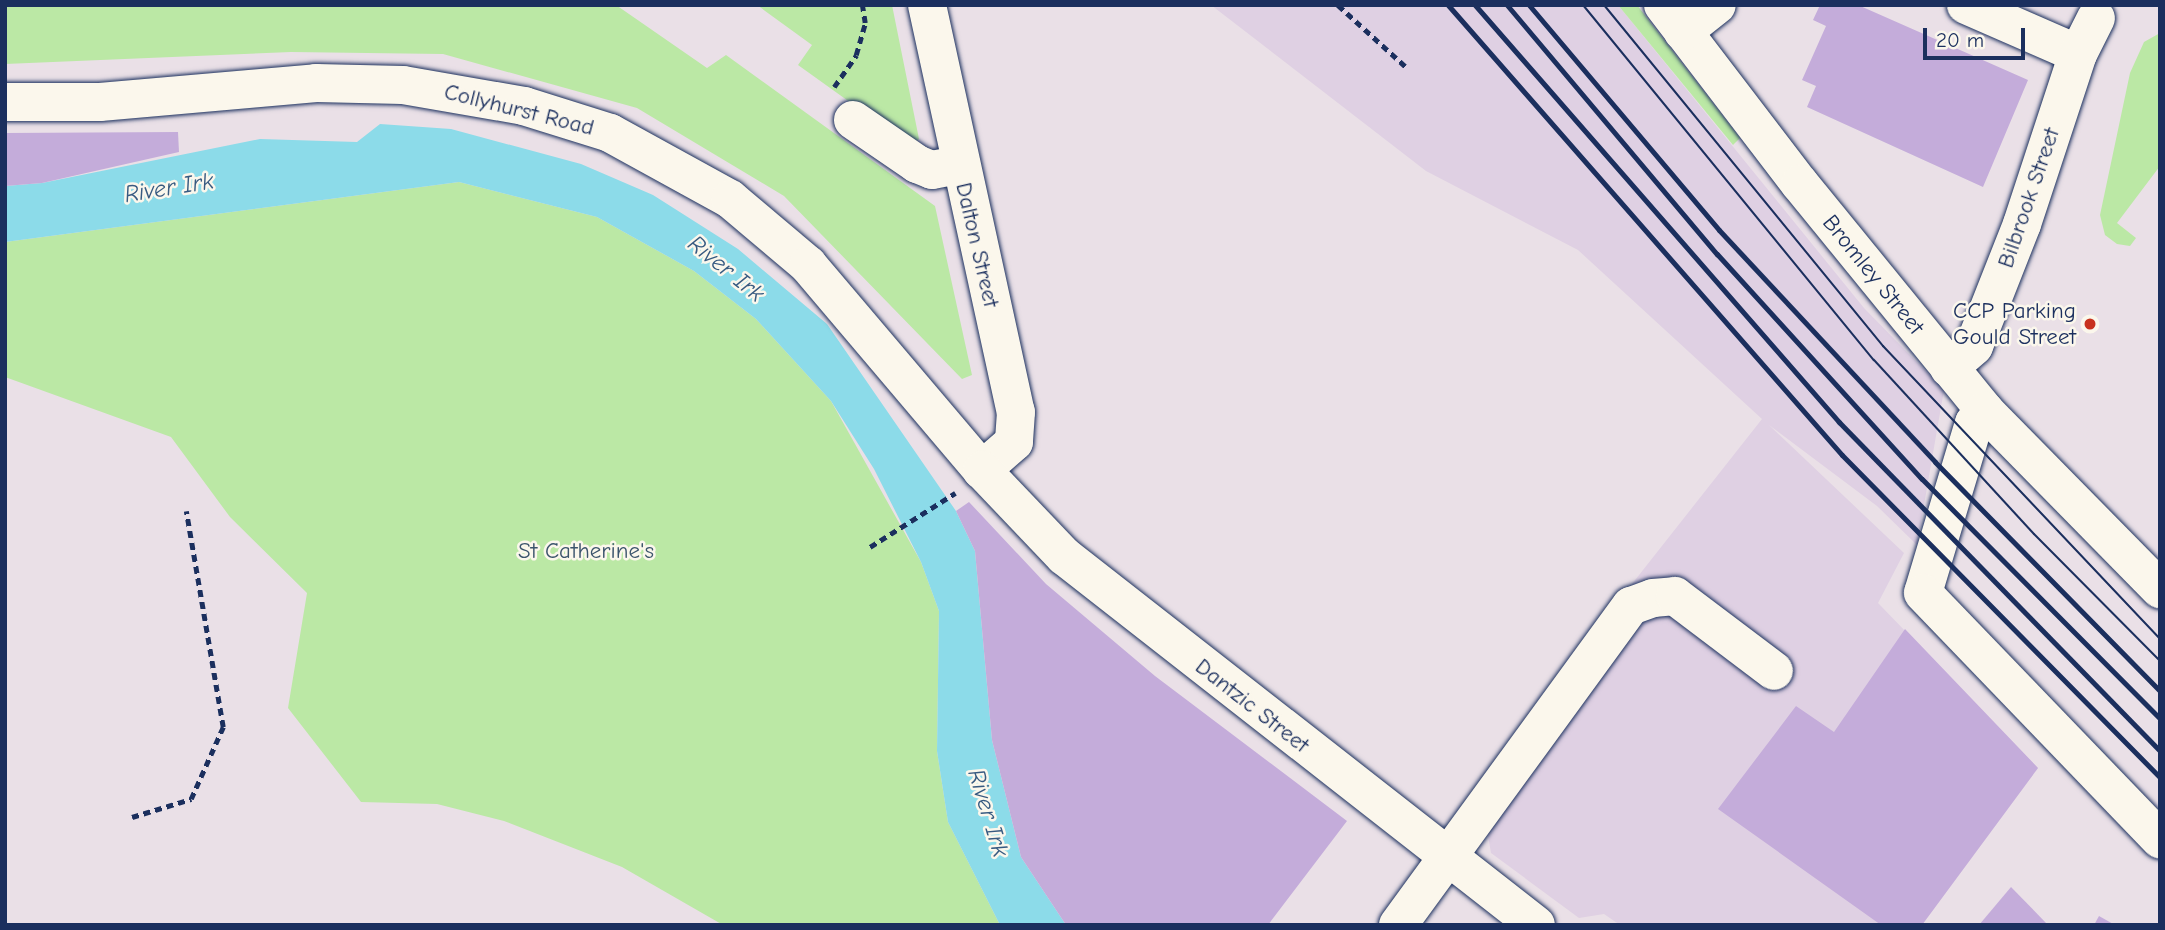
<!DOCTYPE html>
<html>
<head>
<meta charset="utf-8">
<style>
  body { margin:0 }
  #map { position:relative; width:2165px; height:930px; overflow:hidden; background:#eae0e7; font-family:"Comic Neue",sans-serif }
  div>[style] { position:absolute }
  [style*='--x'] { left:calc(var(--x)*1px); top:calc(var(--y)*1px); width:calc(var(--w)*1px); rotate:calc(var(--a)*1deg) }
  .built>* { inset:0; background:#dfd0e3 }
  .green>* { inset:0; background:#bbe8a5 }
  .water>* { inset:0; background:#8cdbe9 }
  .building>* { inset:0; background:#c4acda }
  .path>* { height:4.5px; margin-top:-2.25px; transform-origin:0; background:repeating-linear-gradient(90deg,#1b2f5e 0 7px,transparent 0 12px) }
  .roads { filter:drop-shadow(0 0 2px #1b2f5e) drop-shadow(0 0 2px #1b2f5e) }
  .minor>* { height:38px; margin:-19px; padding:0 19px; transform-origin:19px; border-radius:19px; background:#fbf7ec }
  .tram>* { height:2px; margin:-1px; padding:0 1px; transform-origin:1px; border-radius:1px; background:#1b2f5e }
  .rail>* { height:5px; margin:-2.5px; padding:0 2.5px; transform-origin:2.5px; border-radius:2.5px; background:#1b2f5e }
  .dots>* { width:19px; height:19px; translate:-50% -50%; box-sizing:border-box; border:4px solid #fbf7ec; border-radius:50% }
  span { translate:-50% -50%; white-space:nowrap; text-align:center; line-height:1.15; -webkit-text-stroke:5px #fbf7ec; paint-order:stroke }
  .street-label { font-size:23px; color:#1b2f5e }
  .poi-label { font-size:23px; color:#1b2f5e }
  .right { translate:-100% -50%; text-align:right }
  .park-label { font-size:23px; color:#3b546c }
  .water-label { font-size:24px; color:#375a81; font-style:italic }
  .frame { position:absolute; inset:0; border:7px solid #1b2f5e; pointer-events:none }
  .scale { position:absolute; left:1923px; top:28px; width:102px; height:32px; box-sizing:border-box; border:4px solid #1b2f5e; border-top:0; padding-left:9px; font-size:21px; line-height:24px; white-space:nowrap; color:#1b2f5e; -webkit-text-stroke:5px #fbf7ec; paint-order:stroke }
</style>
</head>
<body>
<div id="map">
  <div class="built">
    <i style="clip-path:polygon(1211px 5px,1618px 5px,1864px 308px,1944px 390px,1917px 545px,1877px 506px,1769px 425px,1904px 553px,1878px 603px,2038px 768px,1922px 925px,1620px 925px,1604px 914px,1579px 918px,1491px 853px,1487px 830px,1550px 688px,1762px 419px,1578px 250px,1426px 171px)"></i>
  </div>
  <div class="green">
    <i style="clip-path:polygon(5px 5px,616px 5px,707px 68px,726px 55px,935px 206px,972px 375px,962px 379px,784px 196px,637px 108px,443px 54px,291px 52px,5px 64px)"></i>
    <i style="clip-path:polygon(757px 5px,892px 5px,919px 139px,911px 146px,798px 65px,812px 45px)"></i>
    <i style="clip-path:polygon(1618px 5px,1637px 5px,1740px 138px,1733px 145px)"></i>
    <i style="clip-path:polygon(2160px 33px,2160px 166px,2117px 223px,2136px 238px,2130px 246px,2117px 244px,2105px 235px,2100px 215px,2130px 73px,2144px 42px)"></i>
    <i style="clip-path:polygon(459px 182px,597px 217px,694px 271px,756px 319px,831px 401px,921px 562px,939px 611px,937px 751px,948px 822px,1000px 925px,723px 925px,622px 867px,504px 821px,437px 804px,361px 802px,288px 708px,307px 593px,230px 517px,171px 437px,5px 377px,5px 242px)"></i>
  </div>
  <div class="water">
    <i style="clip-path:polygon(380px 124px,451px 129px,581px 164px,653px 195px,738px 249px,827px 324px,956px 511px,975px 551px,992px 740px,1021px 857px,1066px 925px,1000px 925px,948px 822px,937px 751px,939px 611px,921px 562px,874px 469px,831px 401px,756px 319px,694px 271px,597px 217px,459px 182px,5px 242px,5px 186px,42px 183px,260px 139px,357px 142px)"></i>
  </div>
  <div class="building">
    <i style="clip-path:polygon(1820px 5px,1858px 5px,2028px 80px,1983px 187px,1807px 107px,1816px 86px,1802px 80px,1826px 26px,1813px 20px)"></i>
    <i style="clip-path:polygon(178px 132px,179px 152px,42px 183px,5px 186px,5px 133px)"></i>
    <i style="clip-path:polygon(969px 502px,1046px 584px,1155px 676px,1347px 821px,1268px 925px,1066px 925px,1021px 857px,992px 740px,975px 551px,956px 511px)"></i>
    <i style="clip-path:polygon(1905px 629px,2038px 768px,1922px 925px,1881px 925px,1718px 809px,1796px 706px,1834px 732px)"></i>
    <i style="clip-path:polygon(2011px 887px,2048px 925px,1979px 925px)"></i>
    <i style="clip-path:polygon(2099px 916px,2115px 925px,2094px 925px)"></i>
  </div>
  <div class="path">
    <i style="--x:1338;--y:5;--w:91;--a:42.3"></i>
    <i style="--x:834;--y:87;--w:39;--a:-55"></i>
    <i style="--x:856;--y:55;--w:33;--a:-74"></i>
    <i style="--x:865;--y:23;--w:18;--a:-99"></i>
    <i style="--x:870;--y:547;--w:101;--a:-32.4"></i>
    <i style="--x:132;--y:817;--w:62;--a:-17"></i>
    <i style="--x:191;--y:799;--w:79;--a:-66"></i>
    <i style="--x:223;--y:727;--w:219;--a:-99.7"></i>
  </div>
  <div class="roads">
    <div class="minor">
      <i style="--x:927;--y:5;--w:417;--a:77.7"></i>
      <i style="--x:1016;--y:412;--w:30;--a:94"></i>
      <i style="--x:1014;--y:442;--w:43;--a:138.8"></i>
      <i style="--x:1663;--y:5;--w:225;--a:52.6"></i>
      <i style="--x:1800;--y:184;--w:293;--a:50.8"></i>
      <i style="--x:1985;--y:411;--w:250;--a:45.5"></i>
      <i style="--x:1966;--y:5;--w:122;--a:23.6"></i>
      <i style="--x:1683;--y:32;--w:43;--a:-38.5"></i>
      <i style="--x:5;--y:102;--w:95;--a:0"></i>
      <i style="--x:100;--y:102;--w:217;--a:-5"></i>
      <i style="--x:316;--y:83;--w:87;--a:1.3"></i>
      <i style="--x:403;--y:85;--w:123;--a:9.8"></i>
      <i style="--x:524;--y:106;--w:90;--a:17.4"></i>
      <i style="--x:610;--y:133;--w:137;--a:28.8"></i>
      <i style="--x:730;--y:199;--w:102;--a:40.2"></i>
      <i style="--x:808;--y:265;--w:269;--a:49.7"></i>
      <i style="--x:982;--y:470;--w:119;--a:46.4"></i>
      <i style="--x:1064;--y:556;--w:599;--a:38.02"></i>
      <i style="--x:853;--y:120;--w:78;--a:34.5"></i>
      <i style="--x:917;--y:164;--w:16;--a:22"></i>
      <i style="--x:932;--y:170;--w:26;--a:-11"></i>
      <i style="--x:1949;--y:368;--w:33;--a:-41"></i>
      <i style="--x:1974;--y:346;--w:131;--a:-68.5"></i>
      <i style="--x:2022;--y:224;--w:179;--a:-71.8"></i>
      <i style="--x:2078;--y:54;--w:40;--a:-63.4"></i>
      <i style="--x:1985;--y:411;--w:16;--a:133"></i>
      <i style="--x:1974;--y:423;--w:177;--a:106.7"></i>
      <i style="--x:1923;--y:593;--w:342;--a:46.1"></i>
      <i style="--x:1398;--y:925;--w:395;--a:-53.9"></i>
      <i style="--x:1631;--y:606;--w:23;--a:-20"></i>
      <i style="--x:1653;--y:598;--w:22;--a:-5"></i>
      <i style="--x:1675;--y:596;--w:124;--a:37.1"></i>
    </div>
  </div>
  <div class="tram">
    <i style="--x:1583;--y:5;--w:459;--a:50.7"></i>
    <i style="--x:1874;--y:360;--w:236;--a:47.4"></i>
    <i style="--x:2034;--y:534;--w:179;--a:45.2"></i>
    <i style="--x:1604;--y:5;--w:441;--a:50.7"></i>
    <i style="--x:1883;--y:346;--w:403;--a:46.6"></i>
  </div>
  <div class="rail">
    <i style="--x:1448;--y:5;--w:598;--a:48.8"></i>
    <i style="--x:1842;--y:455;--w:453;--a:45.4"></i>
    <i style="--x:1475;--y:5;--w:554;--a:48.88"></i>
    <i style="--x:1839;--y:422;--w:460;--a:45.7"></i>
    <i style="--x:1507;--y:5;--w:326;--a:49.9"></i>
    <i style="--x:1717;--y:254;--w:304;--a:47.7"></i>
    <i style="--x:1922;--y:479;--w:338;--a:45.2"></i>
    <i style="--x:1529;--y:5;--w:294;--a:49.8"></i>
    <i style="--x:1719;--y:230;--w:317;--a:47"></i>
    <i style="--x:1935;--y:462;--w:321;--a:45.5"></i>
  </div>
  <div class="dots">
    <i style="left:2090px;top:324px;background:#c8321e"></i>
  </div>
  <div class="street-label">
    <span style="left:519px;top:110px;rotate:14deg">Collyhurst Road</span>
    <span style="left:2029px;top:198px;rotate:-71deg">Bilbrook Street</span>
    <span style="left:977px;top:245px;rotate:77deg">Dalton Street</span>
    <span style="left:1873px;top:275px;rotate:51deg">Bromley Street</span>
    <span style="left:1252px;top:706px;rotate:38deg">Dantzic Street</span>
  </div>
  <div class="poi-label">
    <span class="right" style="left:2076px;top:324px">CCP Parking<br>Gould Street</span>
  </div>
  <div class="park-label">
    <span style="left:586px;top:551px">St Catherine's</span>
  </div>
  <div class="water-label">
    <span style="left:169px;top:188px;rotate:-9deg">River Irk</span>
    <span style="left:726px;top:269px;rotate:39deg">River Irk</span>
    <span style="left:988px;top:813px;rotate:73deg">River Irk</span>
  </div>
  <div class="frame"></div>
  <div class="scale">20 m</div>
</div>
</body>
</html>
